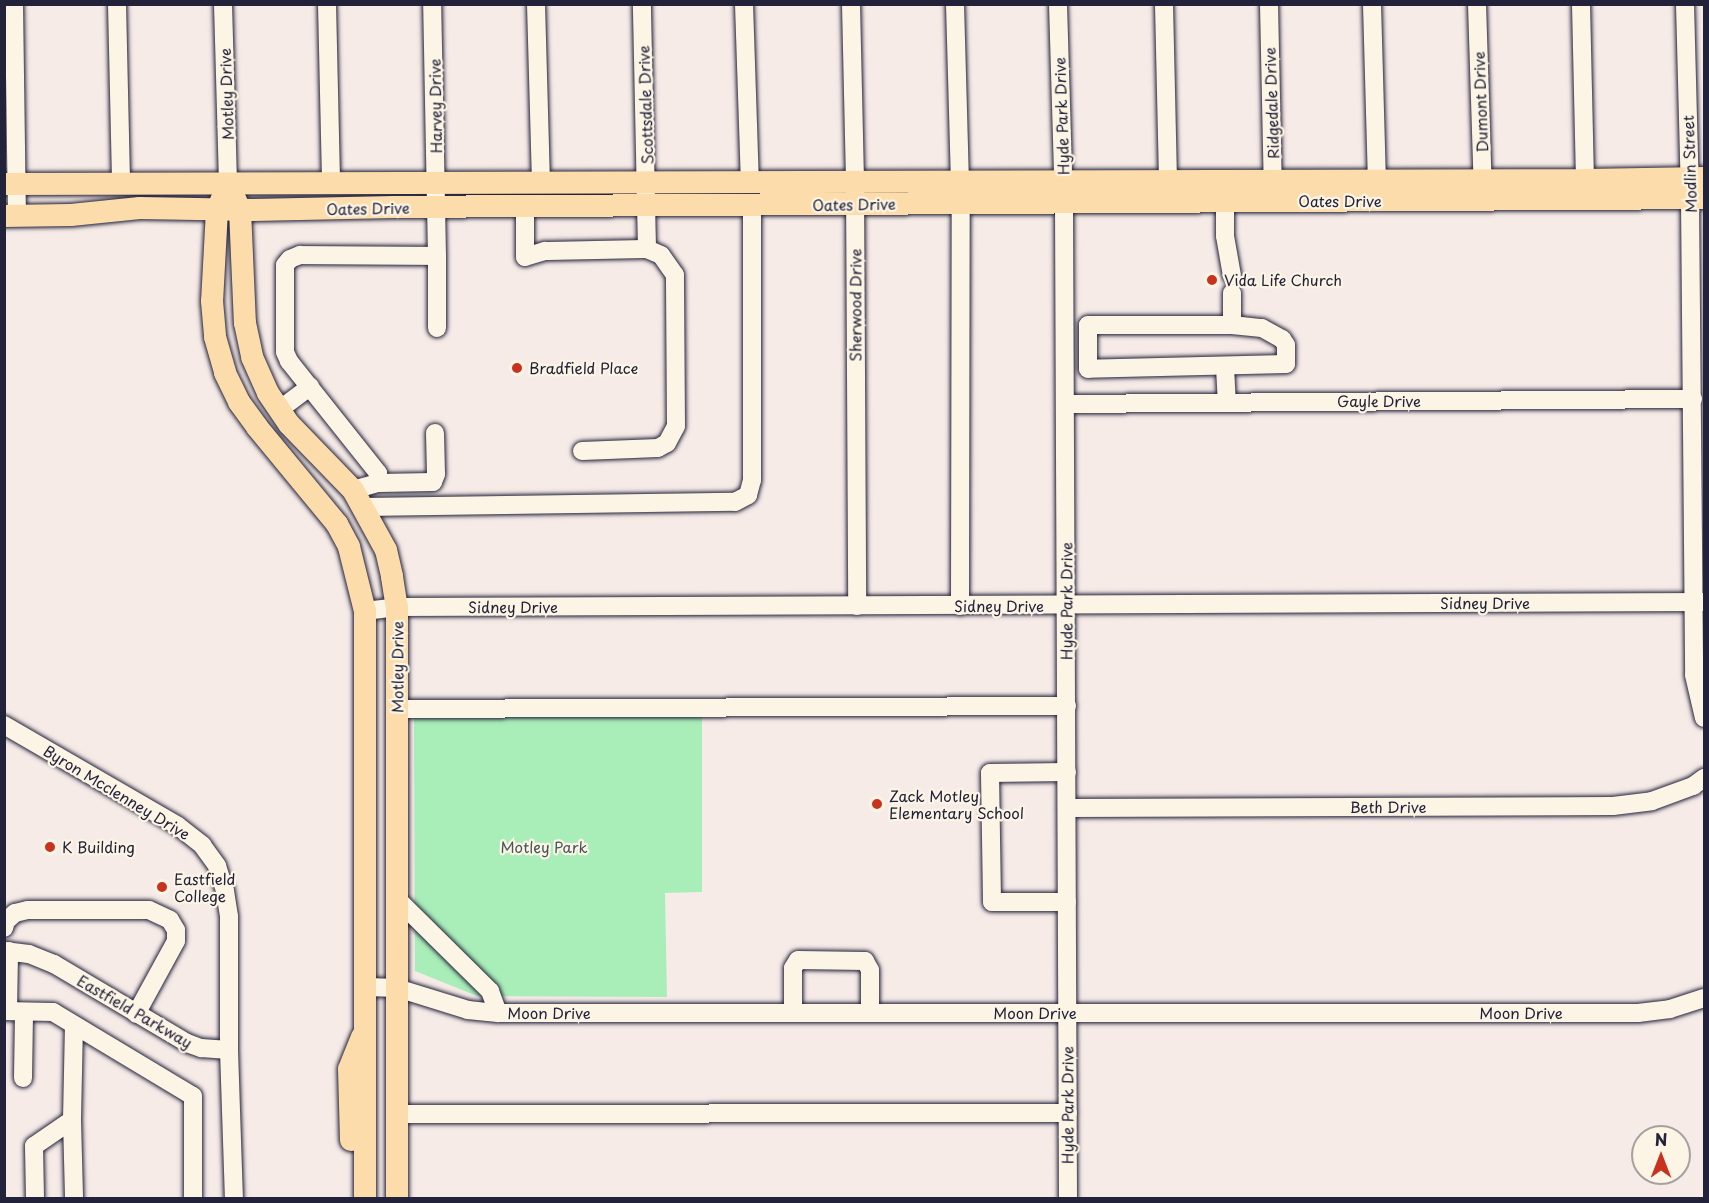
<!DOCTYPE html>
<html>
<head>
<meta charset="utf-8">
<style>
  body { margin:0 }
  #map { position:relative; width:1709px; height:1203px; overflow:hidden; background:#f6ebe7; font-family:"Playpen Sans",sans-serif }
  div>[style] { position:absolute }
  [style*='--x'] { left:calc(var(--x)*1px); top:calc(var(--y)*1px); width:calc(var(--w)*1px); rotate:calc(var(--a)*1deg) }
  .green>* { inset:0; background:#a9eeb9 }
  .roads { filter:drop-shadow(0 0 2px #22223b) drop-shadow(0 0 2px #22223b) }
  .minor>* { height:18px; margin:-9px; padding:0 9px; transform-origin:9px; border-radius:9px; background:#fcf5e5 }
  .major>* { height:22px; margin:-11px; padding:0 11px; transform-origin:11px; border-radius:11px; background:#fddcac }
  .dots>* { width:16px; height:16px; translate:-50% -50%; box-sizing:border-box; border:3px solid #fcf5e5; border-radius:50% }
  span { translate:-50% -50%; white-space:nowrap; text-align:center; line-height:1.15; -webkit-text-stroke:4.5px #fcf5e5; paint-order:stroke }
  .street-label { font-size:15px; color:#22223b }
  .poi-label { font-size:15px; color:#22223b }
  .left { translate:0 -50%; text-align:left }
  .park-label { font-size:15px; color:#44555a }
  .frame { position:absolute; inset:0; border:6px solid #22223b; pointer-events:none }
  .north { position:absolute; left:1631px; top:1125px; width:60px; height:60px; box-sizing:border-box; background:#fcf5e5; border:2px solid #a5a1a1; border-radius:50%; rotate:0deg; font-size:16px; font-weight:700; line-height:24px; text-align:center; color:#22223b }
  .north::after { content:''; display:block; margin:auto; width:21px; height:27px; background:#c8321e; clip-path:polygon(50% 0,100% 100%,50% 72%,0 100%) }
</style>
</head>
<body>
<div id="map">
  <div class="green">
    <i style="clip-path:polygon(702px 716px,702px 892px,665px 893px,667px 997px,477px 996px,415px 971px,414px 717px)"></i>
  </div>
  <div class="roads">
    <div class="minor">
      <i style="--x:14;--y:4;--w:212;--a:89.2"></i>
      <i style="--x:117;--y:4;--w:179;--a:88.7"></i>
      <i style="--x:223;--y:4;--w:179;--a:88.4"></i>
      <i style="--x:327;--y:4;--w:179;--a:88.7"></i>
      <i style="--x:536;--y:4;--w:179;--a:88.4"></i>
      <i style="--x:744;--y:4;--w:178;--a:88.1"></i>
      <i style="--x:851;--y:4;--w:178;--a:88.7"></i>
      <i style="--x:855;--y:182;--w:424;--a:89.7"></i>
      <i style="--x:955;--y:4;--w:177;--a:88.4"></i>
      <i style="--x:1058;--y:4;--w:199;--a:88.3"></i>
      <i style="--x:1064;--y:203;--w:995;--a:89.77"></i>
      <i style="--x:1164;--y:4;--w:176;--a:88.7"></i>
      <i style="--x:1269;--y:4;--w:189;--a:88.8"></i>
      <i style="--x:1372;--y:4;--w:176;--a:88.4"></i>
      <i style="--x:1477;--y:4;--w:188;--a:88.2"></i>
      <i style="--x:1581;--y:4;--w:176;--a:88.7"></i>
      <i style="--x:1685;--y:4;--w:195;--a:88.5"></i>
      <i style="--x:1690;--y:199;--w:476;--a:89.5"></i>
      <i style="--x:1694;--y:675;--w:44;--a:76.9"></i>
      <i style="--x:1225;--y:202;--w:34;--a:90"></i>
      <i style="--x:1225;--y:236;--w:40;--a:80"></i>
      <i style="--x:525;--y:207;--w:50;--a:90"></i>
      <i style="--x:525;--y:257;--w:21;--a:-17"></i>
      <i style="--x:545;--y:251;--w:102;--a:-1.1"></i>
      <i style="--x:647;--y:249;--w:245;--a:-91.2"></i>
      <i style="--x:1232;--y:325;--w:30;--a:6"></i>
      <i style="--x:1262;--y:328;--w:23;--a:29"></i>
      <i style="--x:1282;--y:339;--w:7;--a:56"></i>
      <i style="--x:1286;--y:345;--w:19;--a:90"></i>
      <i style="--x:1286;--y:364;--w:198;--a:178.6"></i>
      <i style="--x:1088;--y:369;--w:44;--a:-90"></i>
      <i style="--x:1088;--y:325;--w:144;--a:0"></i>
      <i style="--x:1232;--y:325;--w:32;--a:-90"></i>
      <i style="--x:437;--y:328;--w:72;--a:-90"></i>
      <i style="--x:1225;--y:367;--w:35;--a:87"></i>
      <i style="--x:1065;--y:404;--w:628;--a:-0.46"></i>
      <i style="--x:279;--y:410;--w:39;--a:-37"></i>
      <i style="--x:582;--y:451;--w:76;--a:-2.3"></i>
      <i style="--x:658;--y:448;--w:10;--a:-29"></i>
      <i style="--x:667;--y:443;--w:19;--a:-62"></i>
      <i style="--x:676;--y:426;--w:151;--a:-90.4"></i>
      <i style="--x:675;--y:275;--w:24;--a:-125"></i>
      <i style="--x:661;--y:255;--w:15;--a:-157"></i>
      <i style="--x:378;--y:483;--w:55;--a:-1"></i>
      <i style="--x:433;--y:482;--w:9;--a:-69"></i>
      <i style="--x:436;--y:474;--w:41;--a:-91.4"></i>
      <i style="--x:353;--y:490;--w:26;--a:-16"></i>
      <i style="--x:378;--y:483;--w:10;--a:-90"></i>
      <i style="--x:378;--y:473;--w:143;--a:-128.5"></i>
      <i style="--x:289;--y:361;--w:10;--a:-114"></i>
      <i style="--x:285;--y:352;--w:87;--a:-90"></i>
      <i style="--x:285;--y:265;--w:8;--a:-50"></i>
      <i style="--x:290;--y:259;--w:11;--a:-22"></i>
      <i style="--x:300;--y:255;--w:137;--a:0.4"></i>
      <i style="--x:437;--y:256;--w:252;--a:-91.1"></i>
      <i style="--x:364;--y:507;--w:371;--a:-0.8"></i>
      <i style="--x:735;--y:502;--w:15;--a:-28"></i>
      <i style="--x:748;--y:495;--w:16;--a:-75"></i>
      <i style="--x:752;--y:480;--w:274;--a:-90"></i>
      <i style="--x:960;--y:606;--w:403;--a:-89.9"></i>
      <i style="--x:365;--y:611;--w:32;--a:-7"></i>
      <i style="--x:397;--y:607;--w:1307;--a:-0.22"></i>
      <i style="--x:397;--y:709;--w:670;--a:-0.26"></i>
      <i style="--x:4;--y:725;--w:201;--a:30.1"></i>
      <i style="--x:178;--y:826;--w:31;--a:38"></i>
      <i style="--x:202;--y:845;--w:26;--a:54"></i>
      <i style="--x:217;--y:866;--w:26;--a:72"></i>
      <i style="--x:225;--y:891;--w:26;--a:81"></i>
      <i style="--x:229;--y:917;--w:133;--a:90"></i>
      <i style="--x:229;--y:1050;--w:148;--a:88.1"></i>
      <i style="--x:1067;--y:772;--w:77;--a:179.3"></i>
      <i style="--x:990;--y:773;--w:129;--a:89.1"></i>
      <i style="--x:992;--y:902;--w:75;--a:0"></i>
      <i style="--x:1067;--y:808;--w:546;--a:-0.21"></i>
      <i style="--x:1613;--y:806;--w:39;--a:-7"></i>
      <i style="--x:1652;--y:801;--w:44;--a:-20.1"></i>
      <i style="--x:1693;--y:786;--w:14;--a:-36"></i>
      <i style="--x:397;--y:899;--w:131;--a:44.7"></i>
      <i style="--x:490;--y:991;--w:23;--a:70"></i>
      <i style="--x:4;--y:928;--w:7;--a:-74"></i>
      <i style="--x:6;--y:921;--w:12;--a:-42"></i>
      <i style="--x:15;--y:913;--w:13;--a:-13"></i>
      <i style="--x:28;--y:910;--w:121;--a:0"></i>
      <i style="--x:149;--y:910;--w:23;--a:25"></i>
      <i style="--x:170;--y:920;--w:12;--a:59"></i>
      <i style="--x:176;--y:930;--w:11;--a:90"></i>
      <i style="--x:176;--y:941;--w:83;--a:118.7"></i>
      <i style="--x:4;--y:951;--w:25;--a:7"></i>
      <i style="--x:29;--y:954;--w:27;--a:22"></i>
      <i style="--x:54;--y:964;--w:155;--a:30.7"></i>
      <i style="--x:187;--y:1043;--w:15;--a:20"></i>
      <i style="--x:201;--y:1048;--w:28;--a:4"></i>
      <i style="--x:367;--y:987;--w:30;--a:2"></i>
      <i style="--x:397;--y:988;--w:74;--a:17.2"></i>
      <i style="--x:468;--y:1010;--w:30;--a:6"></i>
      <i style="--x:498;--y:1013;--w:1140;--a:0"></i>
      <i style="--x:1638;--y:1013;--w:32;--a:-7"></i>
      <i style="--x:1670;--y:1009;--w:36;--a:-18"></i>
      <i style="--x:4;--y:1011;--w:49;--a:1.2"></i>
      <i style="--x:53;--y:1012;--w:163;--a:31"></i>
      <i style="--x:193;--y:1096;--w:102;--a:90"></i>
      <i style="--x:8;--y:1011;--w:60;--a:-89"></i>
      <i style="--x:793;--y:1013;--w:45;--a:-90"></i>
      <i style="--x:793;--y:968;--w:9;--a:-58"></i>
      <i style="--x:798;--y:960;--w:67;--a:0.9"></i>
      <i style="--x:865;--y:961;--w:10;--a:61"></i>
      <i style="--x:870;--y:970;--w:43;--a:90"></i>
      <i style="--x:23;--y:1078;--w:66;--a:-89.1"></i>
      <i style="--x:397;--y:1114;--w:671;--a:-0.09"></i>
      <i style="--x:72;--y:1120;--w:78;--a:88.5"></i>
      <i style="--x:35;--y:1198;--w:52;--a:-91.1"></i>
      <i style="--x:34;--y:1146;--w:46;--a:-34.4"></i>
      <i style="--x:72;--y:1120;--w:95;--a:-88.8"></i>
    </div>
    <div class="major">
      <i style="--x:4;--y:184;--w:1581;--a:-0.14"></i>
      <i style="--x:1585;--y:180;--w:119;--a:-1"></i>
      <i style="--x:223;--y:196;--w:15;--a:113"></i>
      <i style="--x:217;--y:210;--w:91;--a:93.1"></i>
      <i style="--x:212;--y:301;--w:36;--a:85"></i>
      <i style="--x:215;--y:337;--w:37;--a:74"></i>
      <i style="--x:225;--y:373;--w:32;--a:64"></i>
      <i style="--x:239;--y:402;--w:31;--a:54"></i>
      <i style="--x:257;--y:427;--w:126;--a:50.5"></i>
      <i style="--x:337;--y:524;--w:26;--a:62"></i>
      <i style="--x:349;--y:547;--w:66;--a:76"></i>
      <i style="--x:365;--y:611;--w:587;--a:90"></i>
      <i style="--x:234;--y:196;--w:15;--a:67"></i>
      <i style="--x:240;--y:210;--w:113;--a:87.5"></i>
      <i style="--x:245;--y:323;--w:35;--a:78"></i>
      <i style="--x:252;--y:357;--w:39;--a:66"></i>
      <i style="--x:268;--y:393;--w:37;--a:56"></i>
      <i style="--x:289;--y:424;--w:92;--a:45.9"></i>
      <i style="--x:353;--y:490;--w:68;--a:61.2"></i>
      <i style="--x:386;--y:550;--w:28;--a:77"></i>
      <i style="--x:392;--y:577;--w:30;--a:81"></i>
      <i style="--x:397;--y:607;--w:591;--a:90"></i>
      <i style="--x:4;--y:216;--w:67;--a:-0.9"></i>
      <i style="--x:71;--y:215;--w:69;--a:-5.8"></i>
      <i style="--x:140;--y:208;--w:113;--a:1"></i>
      <i style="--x:253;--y:210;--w:141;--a:-1.2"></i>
      <i style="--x:394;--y:207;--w:1310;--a:-0.39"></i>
      <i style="--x:351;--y:1140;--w:71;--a:-91.6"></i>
      <i style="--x:349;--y:1069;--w:35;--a:-68"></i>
    </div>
  </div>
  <div class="dots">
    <i style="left:1212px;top:280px;background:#c8321e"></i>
    <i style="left:517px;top:368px;background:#c8321e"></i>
    <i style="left:877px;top:804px;background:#c8321e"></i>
    <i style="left:50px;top:847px;background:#c8321e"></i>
    <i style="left:162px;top:887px;background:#c8321e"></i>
  </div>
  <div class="street-label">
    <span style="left:226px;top:94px;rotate:-92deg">Motley Drive</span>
    <span style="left:1480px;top:102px;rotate:-92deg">Dumont Drive</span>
    <span style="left:1271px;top:103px;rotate:-92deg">Ridgedale Drive</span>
    <span style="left:645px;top:105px;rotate:-92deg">Scottsdale Drive</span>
    <span style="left:435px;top:106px;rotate:-91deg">Harvey Drive</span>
    <span style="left:1061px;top:116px;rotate:-92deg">Hyde Park Drive</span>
    <span style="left:1689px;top:164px;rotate:-92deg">Modlin Street</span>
    <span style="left:1340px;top:201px">Oates Drive</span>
    <span style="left:854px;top:204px;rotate:-1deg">Oates Drive</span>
    <span style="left:368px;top:208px;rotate:-1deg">Oates Drive</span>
    <span style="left:855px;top:305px;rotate:-90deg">Sherwood Drive</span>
    <span style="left:1379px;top:401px">Gayle Drive</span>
    <span style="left:1066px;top:601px;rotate:-90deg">Hyde Park Drive</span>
    <span style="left:1485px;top:603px">Sidney Drive</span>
    <span style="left:999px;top:606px">Sidney Drive</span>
    <span style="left:513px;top:607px">Sidney Drive</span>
    <span style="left:397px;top:667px;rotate:-90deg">Motley Drive</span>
    <span style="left:117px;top:792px;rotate:31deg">Byron Mcclenney Drive</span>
    <span style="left:1388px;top:807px">Beth Drive</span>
    <span style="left:135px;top:1011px;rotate:30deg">Eastfield Parkway</span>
    <span style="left:549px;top:1013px">Moon Drive</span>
    <span style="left:1035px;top:1013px">Moon Drive</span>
    <span style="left:1521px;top:1013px">Moon Drive</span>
    <span style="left:1067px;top:1105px;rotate:-90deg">Hyde Park Drive</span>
  </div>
  <div class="poi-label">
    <span class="left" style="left:1224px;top:280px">Vida Life Church</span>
    <span class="left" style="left:529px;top:368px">Bradfield Place</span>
    <span class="left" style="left:889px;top:804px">Zack Motley<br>Elementary School</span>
    <span class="left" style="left:62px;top:847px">K Building</span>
    <span class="left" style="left:174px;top:887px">Eastfield<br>College</span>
  </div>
  <div class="park-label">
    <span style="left:544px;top:847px">Motley Park</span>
  </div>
  <div class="frame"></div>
  <div class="north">N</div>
</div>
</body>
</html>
